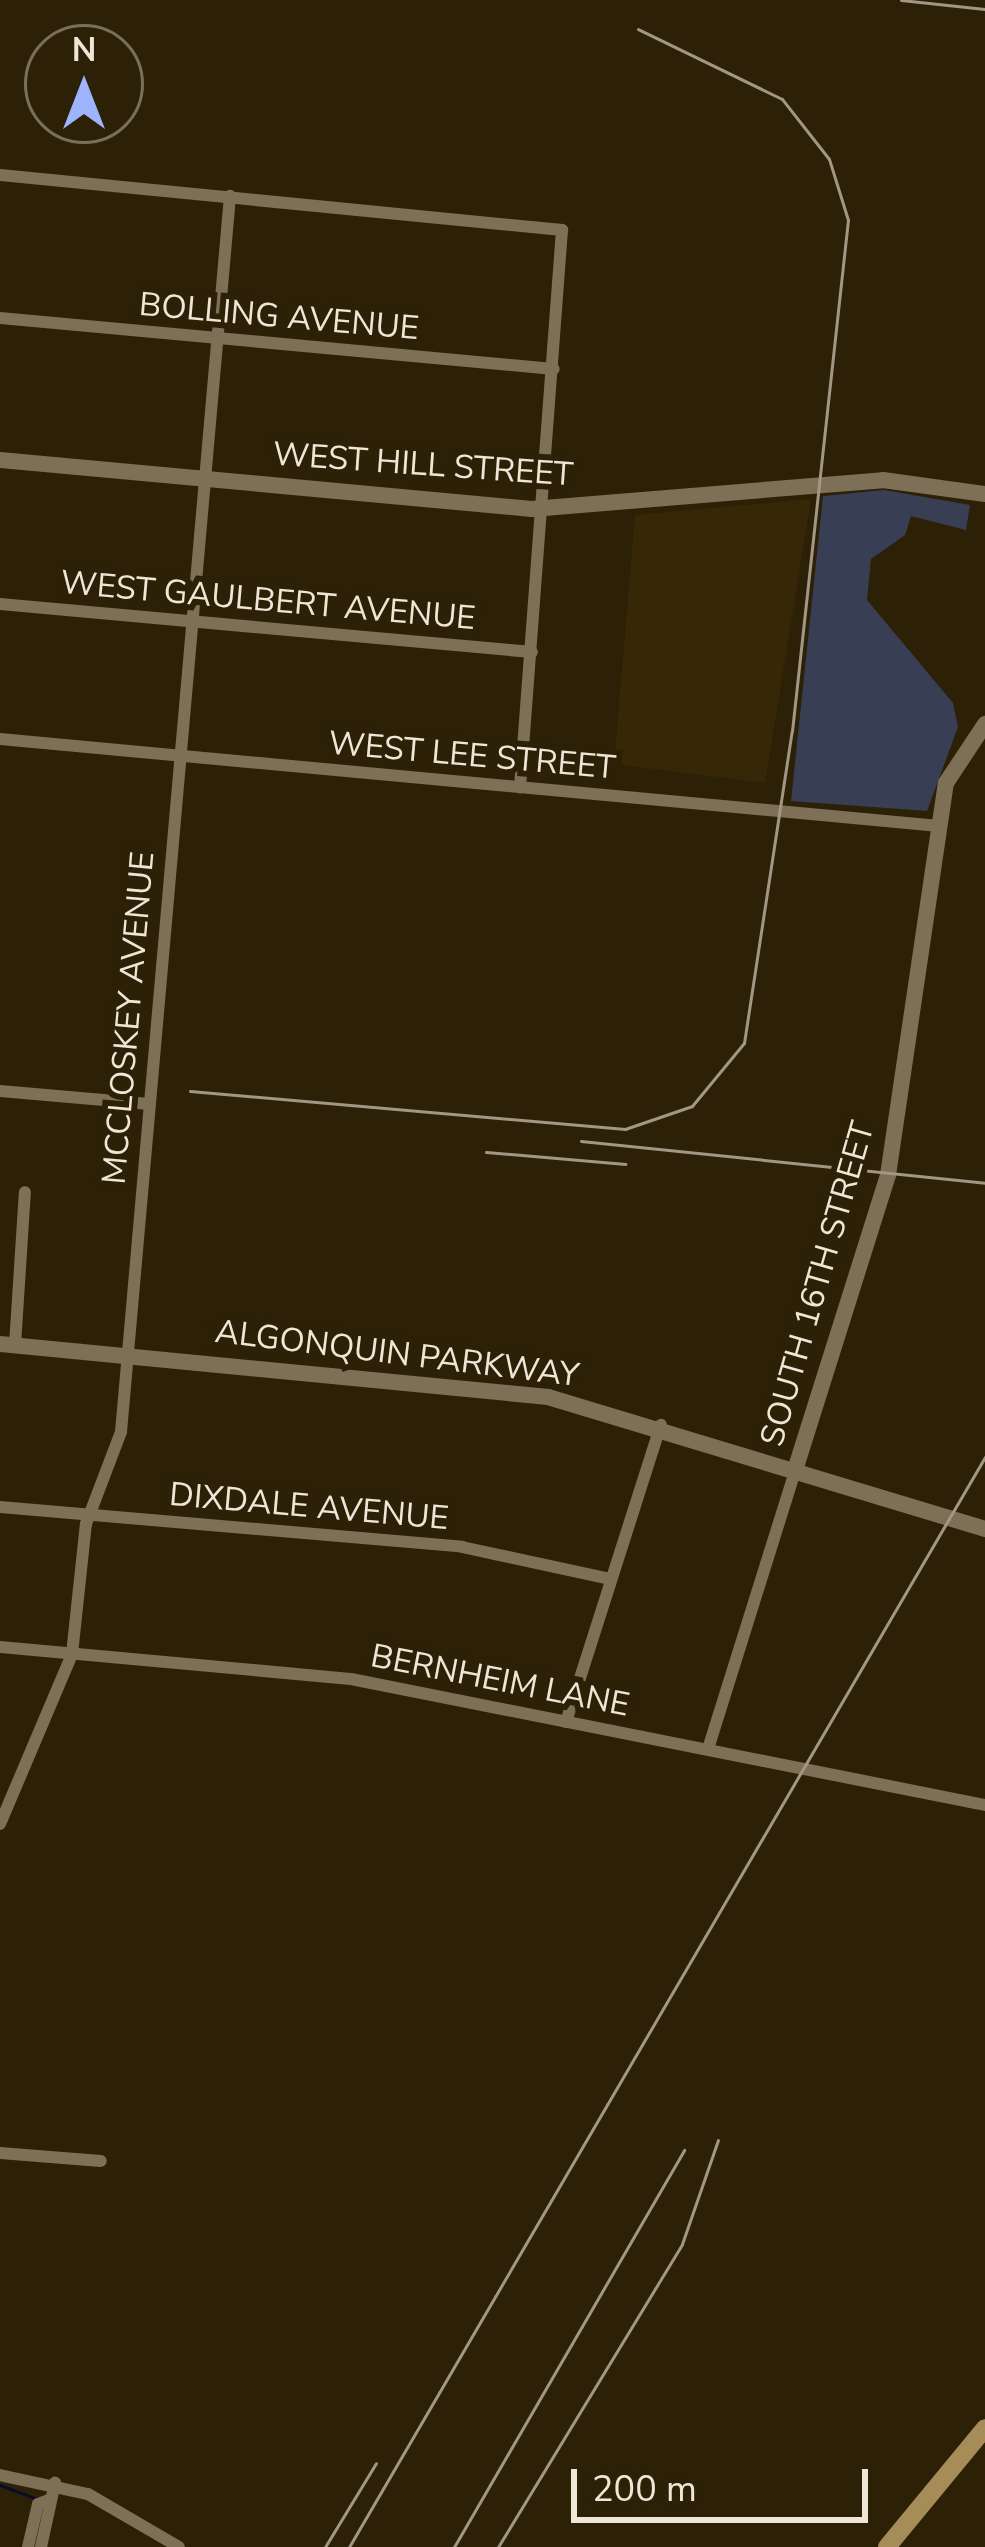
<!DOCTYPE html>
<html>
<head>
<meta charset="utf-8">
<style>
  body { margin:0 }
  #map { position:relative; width:985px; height:2547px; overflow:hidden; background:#2c2007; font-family:"Nunito Sans",sans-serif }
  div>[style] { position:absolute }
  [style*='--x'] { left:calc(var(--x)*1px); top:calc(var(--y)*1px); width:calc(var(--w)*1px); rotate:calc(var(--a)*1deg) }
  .built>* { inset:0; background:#362706 }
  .green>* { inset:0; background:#383e54 }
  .stream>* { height:3px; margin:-1.5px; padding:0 1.5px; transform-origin:1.5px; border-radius:1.5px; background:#080d29 }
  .street>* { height:12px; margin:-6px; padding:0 6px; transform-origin:6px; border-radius:6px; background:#7e7056 }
  .secondary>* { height:16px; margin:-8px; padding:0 8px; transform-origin:8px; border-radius:8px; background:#7e7056 }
  .primary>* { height:18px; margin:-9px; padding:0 9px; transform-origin:9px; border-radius:9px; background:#a68c57 }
  .rail>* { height:3px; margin:-1.5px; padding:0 1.5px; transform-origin:1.5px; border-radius:1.5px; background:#a19784 }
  span { translate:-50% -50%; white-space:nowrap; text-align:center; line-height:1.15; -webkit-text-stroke:12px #2c2007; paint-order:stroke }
  .street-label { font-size:33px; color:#eee6d7 }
  .north { position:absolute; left:24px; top:24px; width:120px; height:120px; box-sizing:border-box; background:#2c2007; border:3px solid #7a6f5a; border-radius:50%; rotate:0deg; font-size:33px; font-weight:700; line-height:48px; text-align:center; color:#eee6d7 }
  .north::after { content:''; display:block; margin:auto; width:42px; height:54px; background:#9eb4fd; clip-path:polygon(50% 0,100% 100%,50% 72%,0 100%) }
  .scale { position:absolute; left:571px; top:2469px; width:297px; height:54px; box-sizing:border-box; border:6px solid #eee6d7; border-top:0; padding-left:15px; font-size:36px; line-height:42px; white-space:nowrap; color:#eee6d7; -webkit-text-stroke:9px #2c2007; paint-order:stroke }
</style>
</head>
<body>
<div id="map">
  <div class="built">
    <i style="clip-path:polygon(811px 499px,765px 783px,614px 764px,635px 515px)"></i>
  </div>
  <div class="green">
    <i style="clip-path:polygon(884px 490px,970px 505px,966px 530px,911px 516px,905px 535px,871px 559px,867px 600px,953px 703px,958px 727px,927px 811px,791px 801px,823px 496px)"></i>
  </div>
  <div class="stream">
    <i style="--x:0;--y:2485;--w:43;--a:20.6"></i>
  </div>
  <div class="street">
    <i style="--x:0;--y:175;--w:565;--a:5.59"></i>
    <i style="--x:562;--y:230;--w:559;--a:94.31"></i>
    <i style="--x:0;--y:318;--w:556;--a:5.26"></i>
    <i style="--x:0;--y:604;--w:534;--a:5.16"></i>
    <i style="--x:0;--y:739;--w:943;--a:5.29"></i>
    <i style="--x:0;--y:1091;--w:150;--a:5"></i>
    <i style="--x:15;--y:1345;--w:153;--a:-86.3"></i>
    <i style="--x:0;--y:1507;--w:464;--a:4.9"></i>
    <i style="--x:462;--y:1547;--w:151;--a:12.2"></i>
    <i style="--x:0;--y:1647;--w:352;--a:5.2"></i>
    <i style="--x:351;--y:1679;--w:646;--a:11.24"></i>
    <i style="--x:566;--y:1722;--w:312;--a:-72.3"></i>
    <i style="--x:708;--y:1749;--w:294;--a:-72.6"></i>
    <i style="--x:0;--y:1824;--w:185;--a:-67"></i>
    <i style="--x:72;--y:1654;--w:131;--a:-83.9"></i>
    <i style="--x:86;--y:1524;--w:98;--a:-69.2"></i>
    <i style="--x:121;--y:1432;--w:1241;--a:-84.96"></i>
    <i style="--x:0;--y:2153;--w:101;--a:4.5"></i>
    <i style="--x:0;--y:2475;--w:90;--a:12.2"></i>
    <i style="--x:88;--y:2494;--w:105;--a:30.2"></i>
    <i style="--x:28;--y:2547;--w:44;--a:-76.9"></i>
    <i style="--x:38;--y:2504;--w:14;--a:-21"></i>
    <i style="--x:41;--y:2547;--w:66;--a:-77.7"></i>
  </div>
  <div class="secondary">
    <i style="--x:0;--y:460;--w:534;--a:5.26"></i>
    <i style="--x:532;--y:509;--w:352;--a:-4.7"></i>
    <i style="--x:883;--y:480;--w:103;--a:7.8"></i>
    <i style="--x:0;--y:1344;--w:551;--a:5.52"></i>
    <i style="--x:548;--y:1397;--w:457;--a:16.8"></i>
    <i style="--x:796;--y:1467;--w:306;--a:-72.5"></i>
    <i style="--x:888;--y:1175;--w:396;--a:-81.6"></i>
    <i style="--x:946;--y:783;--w:71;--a:-56.5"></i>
  </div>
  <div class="primary">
    <i style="--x:887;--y:2547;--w:154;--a:-50.5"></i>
  </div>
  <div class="rail">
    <i style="--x:901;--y:0;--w:84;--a:6.1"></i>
    <i style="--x:190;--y:1091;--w:437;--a:5"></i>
    <i style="--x:625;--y:1129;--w:71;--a:-18.9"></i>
    <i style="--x:692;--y:1106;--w:82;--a:-50.5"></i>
    <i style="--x:744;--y:1043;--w:316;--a:-81.3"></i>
    <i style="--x:792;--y:731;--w:514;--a:-83.75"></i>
    <i style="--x:848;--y:220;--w:64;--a:-107.3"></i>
    <i style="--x:829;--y:159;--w:76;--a:-128.1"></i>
    <i style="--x:782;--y:99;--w:160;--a:-154.1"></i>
    <i style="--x:581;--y:1141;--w:406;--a:5.9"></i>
    <i style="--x:486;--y:1152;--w:140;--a:4.9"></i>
    <i style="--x:325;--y:2547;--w:98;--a:-58.7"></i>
    <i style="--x:349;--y:2547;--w:1262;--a:-59.74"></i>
    <i style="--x:454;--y:2547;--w:459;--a:-59.9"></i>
    <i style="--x:498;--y:2547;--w:354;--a:-58.7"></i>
    <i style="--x:682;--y:2244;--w:110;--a:-70.9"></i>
  </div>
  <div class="street-label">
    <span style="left:279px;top:317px;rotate:5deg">BOLLING AVENUE</span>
    <span style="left:423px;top:465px;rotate:4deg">WEST HILL STREET</span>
    <span style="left:268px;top:601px;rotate:5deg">WEST GAULBERT AVENUE</span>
    <span style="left:472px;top:756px;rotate:5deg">WEST LEE STREET</span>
    <span style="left:129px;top:1018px;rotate:-85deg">MCCLOSKEY AVENUE</span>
    <span style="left:818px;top:1284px;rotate:-74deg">SOUTH 16TH STREET</span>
    <span style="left:397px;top:1354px;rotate:7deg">ALGONQUIN PARKWAY</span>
    <span style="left:309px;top:1507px;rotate:5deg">DIXDALE AVENUE</span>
    <span style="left:500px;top:1681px;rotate:11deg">BERNHEIM LANE</span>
  </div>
  <div class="north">N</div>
  <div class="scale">200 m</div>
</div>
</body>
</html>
